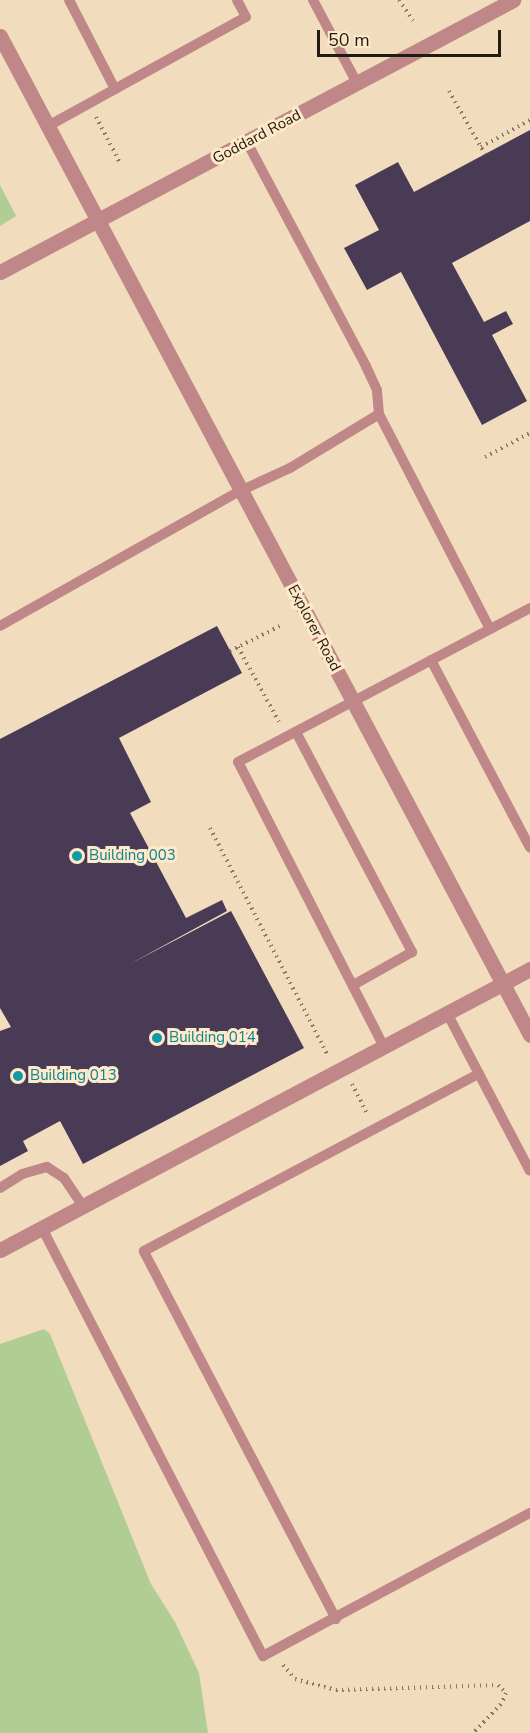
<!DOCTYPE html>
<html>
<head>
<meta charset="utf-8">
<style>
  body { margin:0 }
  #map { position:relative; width:530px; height:1733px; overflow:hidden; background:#f1dcbd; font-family:"Nunito Sans",sans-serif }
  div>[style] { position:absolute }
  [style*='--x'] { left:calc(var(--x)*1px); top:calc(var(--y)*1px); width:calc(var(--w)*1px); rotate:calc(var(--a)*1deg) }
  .green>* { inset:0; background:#b0ce94 }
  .building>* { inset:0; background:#493b55 }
  .path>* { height:4px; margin-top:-2px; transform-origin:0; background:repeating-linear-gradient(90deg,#877964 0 1.5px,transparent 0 6px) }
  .lane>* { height:10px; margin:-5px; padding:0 5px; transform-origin:5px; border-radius:5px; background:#bf8788 }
  .street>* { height:15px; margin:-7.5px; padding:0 7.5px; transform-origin:7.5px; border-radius:7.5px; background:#bf8788 }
  .dots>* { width:16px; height:16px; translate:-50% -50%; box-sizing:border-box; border:3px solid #feeaca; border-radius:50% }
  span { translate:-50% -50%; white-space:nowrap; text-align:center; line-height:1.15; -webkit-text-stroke:6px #feeaca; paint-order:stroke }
  .street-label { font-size:15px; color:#221b0f }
  .culture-label { font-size:15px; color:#0d838f }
  .left { translate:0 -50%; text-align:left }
  .scale { position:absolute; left:317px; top:30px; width:184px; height:27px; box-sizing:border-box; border:3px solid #221b0f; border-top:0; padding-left:8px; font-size:18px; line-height:21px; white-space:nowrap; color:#221b0f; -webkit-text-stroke:4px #feeaca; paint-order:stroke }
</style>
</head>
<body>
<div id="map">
  <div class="green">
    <i style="clip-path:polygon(0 185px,16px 216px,0 226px)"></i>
    <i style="clip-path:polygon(44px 1329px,50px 1334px,151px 1584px,175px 1622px,199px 1673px,208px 1733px,0 1733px,0 1344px)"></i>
  </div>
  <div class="building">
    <i style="clip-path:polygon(530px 130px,530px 221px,452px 263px,484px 322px,506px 311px,513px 324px,492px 335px,527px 401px,482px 425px,401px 272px,367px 290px,344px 248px,379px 230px,355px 185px,398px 162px,414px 192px)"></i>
    <i style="clip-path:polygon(217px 626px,242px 673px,119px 738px,151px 802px,130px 813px,186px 918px,222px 900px,227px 911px,128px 965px,231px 911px,304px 1048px,83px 1164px,60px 1121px,23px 1141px,28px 1151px,0 1166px,0 1031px,11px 1027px,0 1008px,0 739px)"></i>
  </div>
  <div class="path">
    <i style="--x:399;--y:0;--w:25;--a:56"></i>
    <i style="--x:449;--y:91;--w:73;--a:60.3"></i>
    <i style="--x:96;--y:117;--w:52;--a:62.4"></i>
    <i style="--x:481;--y:147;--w:56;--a:-28.9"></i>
    <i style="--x:485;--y:457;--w:51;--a:-28.1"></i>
    <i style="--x:238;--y:647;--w:85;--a:61.3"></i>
    <i style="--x:230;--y:651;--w:58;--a:-26.6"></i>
    <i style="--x:210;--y:828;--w:257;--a:62.6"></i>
    <i style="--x:352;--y:1084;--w:35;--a:63"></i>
    <i style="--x:283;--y:1665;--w:18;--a:49"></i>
    <i style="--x:295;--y:1679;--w:42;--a:15"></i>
    <i style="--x:336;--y:1690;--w:162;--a:-1.8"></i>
    <i style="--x:498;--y:1685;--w:11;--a:45"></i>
    <i style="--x:506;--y:1693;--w:12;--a:114"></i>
    <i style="--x:501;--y:1704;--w:40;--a:134"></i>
  </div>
  <div class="lane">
    <i style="--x:313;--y:0;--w:94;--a:62.1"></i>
    <i style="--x:115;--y:89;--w:149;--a:-28.8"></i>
    <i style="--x:246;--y:17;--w:19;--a:-118"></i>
    <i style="--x:48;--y:126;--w:77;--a:-28.9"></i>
    <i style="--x:115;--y:89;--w:100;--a:-117.3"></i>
    <i style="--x:379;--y:414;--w:242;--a:62.7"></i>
    <i style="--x:0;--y:626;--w:275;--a:-29.4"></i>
    <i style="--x:240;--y:491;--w:55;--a:-24.7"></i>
    <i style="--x:290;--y:468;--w:104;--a:-31.2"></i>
    <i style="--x:379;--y:414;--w:24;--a:-95"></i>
    <i style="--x:377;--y:390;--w:26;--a:-115"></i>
    <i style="--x:366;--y:366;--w:254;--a:-118"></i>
    <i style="--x:431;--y:660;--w:212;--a:62.2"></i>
    <i style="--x:296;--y:732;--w:249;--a:62.2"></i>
    <i style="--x:412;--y:952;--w:65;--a:150.7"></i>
    <i style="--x:447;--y:1013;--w:178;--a:62.3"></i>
    <i style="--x:383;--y:1045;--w:318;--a:-117.1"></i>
    <i style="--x:238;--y:762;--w:330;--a:-27.8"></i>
    <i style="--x:0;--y:1188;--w:26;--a:-32"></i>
    <i style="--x:22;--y:1174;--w:26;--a:-16"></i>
    <i style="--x:47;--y:1167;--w:20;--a:33"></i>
    <i style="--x:64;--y:1178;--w:34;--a:56"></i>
    <i style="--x:42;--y:1228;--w:482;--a:62.7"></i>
    <i style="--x:263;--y:1656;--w:303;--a:-28.2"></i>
    <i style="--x:336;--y:1619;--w:415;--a:-117.6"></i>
    <i style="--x:144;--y:1251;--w:379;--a:-27.9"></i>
  </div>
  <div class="street">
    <i style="--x:0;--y:36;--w:1131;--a:62.05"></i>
    <i style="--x:0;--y:272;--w:581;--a:-27.93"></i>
    <i style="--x:0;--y:1250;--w:600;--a:-27.93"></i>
  </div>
  <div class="dots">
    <i style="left:77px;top:856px;background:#0f9aa8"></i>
    <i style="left:157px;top:1038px;background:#0f9aa8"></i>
    <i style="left:18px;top:1076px;background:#0f9aa8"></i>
  </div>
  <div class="street-label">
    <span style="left:257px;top:137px;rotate:-28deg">Goddard Road</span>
    <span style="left:314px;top:628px;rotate:62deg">Explorer Road</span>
  </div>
  <div class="culture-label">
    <span class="left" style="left:89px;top:856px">Building 003</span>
    <span class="left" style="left:169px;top:1038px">Building 014</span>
    <span class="left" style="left:30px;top:1076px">Building 013</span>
  </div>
  <div class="scale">50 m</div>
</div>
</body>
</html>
